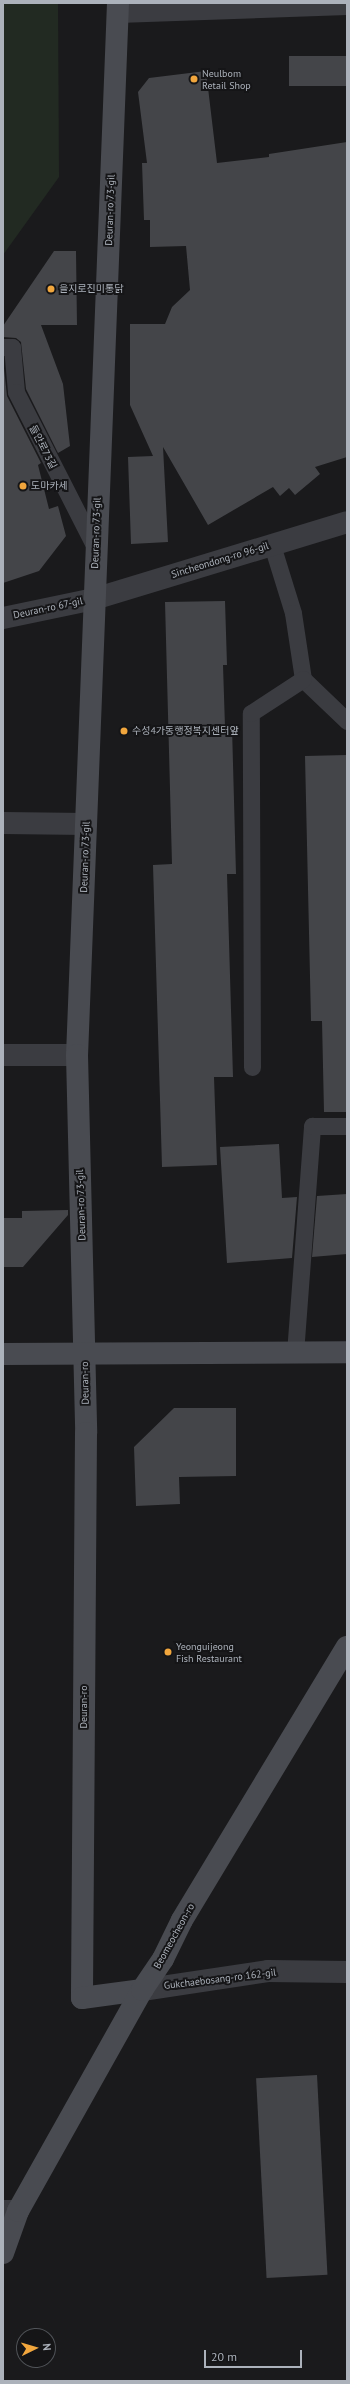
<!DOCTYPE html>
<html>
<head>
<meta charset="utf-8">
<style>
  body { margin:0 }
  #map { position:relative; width:350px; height:2384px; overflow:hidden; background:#1a1a1c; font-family:"PT Sans","Noto Sans KR",sans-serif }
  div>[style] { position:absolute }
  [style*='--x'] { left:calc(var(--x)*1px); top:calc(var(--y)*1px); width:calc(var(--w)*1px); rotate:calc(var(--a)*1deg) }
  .green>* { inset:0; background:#222a22 }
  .building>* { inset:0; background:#444549; transform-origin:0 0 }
  .lane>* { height:17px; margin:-8.5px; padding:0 8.5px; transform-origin:8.5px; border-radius:8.5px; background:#3b3c41 }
  .street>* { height:22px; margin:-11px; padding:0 11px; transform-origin:11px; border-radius:11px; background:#3b3c41 }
  .secondary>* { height:22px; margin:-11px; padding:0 11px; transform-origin:11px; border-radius:11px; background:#494b51 }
  .dots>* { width:11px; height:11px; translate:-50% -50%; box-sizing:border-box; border:2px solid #151517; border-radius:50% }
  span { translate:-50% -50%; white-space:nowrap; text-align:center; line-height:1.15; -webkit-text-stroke:4px #151517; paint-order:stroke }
  .poi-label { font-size:10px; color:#acb2bb }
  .left { translate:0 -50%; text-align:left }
  .street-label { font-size:10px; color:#acb2bb }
  .frame { position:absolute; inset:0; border:4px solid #acb2bb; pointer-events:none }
  .north { position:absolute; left:16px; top:2328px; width:40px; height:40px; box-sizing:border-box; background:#151517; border:1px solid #515459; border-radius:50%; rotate:85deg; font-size:11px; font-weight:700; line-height:16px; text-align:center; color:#acb2bb }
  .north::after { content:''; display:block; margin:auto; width:14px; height:18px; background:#f1a63d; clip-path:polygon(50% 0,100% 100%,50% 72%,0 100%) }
  .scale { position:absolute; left:204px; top:2350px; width:98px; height:18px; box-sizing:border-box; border:2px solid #acb2bb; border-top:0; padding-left:5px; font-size:12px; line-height:14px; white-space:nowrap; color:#acb2bb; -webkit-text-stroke:3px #151517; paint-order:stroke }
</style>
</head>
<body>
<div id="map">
  <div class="green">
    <i style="clip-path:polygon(3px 3px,58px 3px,59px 177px,3px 255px)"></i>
  </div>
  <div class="building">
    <i style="left:347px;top:56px;width:30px;height:58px;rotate:90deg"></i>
    <i style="clip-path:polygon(206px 71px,217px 163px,269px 157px,269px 154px,347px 142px,347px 457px,315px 467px,320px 474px,295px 495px,289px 488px,280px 496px,273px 487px,208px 525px,163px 447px,168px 542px,131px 544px,128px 457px,153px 456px,130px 405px,130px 324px,165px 324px,172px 307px,190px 290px,186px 246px,150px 247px,150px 220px,144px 220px,142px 163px,147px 163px,138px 92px,149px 78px)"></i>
    <i style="clip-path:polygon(54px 251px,76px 251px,77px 325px,41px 325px,63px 384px,70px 446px,58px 453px,26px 389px,21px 342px,16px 338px,3px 337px,3px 326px)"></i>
    <i style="clip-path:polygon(3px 359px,7px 396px,41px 463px,38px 465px,49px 509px,58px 506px,66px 536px,39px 571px,3px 583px)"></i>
    <i style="clip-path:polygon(225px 601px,227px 665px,223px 665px,225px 727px,232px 727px,236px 874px,227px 874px,233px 1077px,214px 1077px,217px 1165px,162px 1167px,153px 865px,172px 864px,165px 602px)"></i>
    <i style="clip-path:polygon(347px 755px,347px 1112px,324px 1112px,322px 1021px,311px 1021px,305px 756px)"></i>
    <i style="clip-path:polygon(279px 1144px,282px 1198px,297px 1197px,292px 1258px,227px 1263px,220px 1147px)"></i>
    <i style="clip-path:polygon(347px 1194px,347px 1254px,312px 1257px,317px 1196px)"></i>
    <i style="clip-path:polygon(68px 1210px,68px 1215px,23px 1267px,3px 1267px,3px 1218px,22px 1218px,22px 1211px)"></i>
    <i style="clip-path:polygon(174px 1408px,236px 1408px,236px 1476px,179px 1477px,180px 1504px,136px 1506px,134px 1447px)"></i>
    <i style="left:317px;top:2075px;width:200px;height:61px;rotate:87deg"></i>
  </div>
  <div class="lane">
    <i style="--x:3;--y:347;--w:9;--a:0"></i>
    <i style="--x:12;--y:347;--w:45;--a:84.9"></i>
    <i style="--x:16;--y:392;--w:176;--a:63"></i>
    <i style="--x:272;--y:545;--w:71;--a:72.8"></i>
    <i style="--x:293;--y:613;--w:67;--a:81.4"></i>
    <i style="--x:303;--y:679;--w:61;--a:43.7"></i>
    <i style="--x:252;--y:1067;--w:354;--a:-90.2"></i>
    <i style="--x:251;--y:713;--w:62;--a:-33.2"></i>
    <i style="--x:295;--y:1353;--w:228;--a:-85.7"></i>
    <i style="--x:312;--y:1126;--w:35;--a:0"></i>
  </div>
  <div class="street">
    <i style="--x:118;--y:12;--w:229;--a:-2"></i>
    <i style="--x:3;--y:618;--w:93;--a:-11.8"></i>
    <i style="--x:94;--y:599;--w:264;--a:-16.9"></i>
    <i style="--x:3;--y:823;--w:83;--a:0.7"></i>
    <i style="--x:3;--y:1055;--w:74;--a:0"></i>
    <i style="--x:142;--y:1990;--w:127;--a:-8.6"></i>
    <i style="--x:268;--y:1971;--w:79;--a:0.7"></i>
    <i style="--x:3;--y:2211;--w:15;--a:0"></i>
  </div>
  <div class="secondary">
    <i style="--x:118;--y:3;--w:1053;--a:92.23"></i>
    <i style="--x:77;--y:1055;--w:378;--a:88.6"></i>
    <i style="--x:86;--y:1433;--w:565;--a:90.41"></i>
    <i style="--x:82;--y:1998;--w:61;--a:-7.6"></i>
    <i style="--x:3;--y:1354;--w:344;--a:-0.3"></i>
    <i style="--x:3;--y:2253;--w:45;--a:-70.3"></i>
    <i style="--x:18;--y:2211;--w:253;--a:-60.7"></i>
    <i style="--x:142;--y:1990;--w:37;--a:-56"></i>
    <i style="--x:163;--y:1959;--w:43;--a:-64"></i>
    <i style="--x:182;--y:1920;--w:319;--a:-58.9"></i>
  </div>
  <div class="dots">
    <i style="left:194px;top:79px;background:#f1a63d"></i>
    <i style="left:51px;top:289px;background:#f1a63d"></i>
    <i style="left:23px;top:486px;background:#f1a63d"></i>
    <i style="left:124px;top:731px;background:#f1a63d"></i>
    <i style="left:168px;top:1652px;background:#f1a63d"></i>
  </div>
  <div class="poi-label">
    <span class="left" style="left:202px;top:79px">Neulbom<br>Retail Shop</span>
    <span class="left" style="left:59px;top:289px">을지로진미통닭</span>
    <span class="left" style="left:31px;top:486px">도마카세</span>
    <span class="left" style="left:132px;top:731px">수성4가동행정복지센터앞</span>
    <span class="left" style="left:176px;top:1652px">Yeonguijeong<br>Fish Restaurant</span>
  </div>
  <div class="street-label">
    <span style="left:110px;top:210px;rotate:-88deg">Deuran-ro 73-gil</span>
    <span style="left:43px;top:447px;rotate:63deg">들안로73길</span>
    <span style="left:96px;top:533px;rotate:-88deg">Deuran-ro 73-gil</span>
    <span style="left:220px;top:560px;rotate:-17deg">Sincheondong-ro 96-gil</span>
    <span style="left:48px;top:608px;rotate:-12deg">Deuran-ro 67-gil</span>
    <span style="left:85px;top:857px;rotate:-88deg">Deuran-ro 73-gil</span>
    <span style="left:81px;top:1205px;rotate:-92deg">Deuran-ro 73-gil</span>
    <span style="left:85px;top:1383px;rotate:-91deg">Deuran-ro</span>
    <span style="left:84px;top:1707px;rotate:-90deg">Deuran-ro</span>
    <span style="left:174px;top:1936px;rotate:-61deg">Beomeocheon-ro</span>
    <span style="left:220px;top:1979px;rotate:-7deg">Gukchaebosang-ro 162-gil</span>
  </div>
  <div class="frame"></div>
  <div class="north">N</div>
  <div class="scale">20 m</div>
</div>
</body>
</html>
